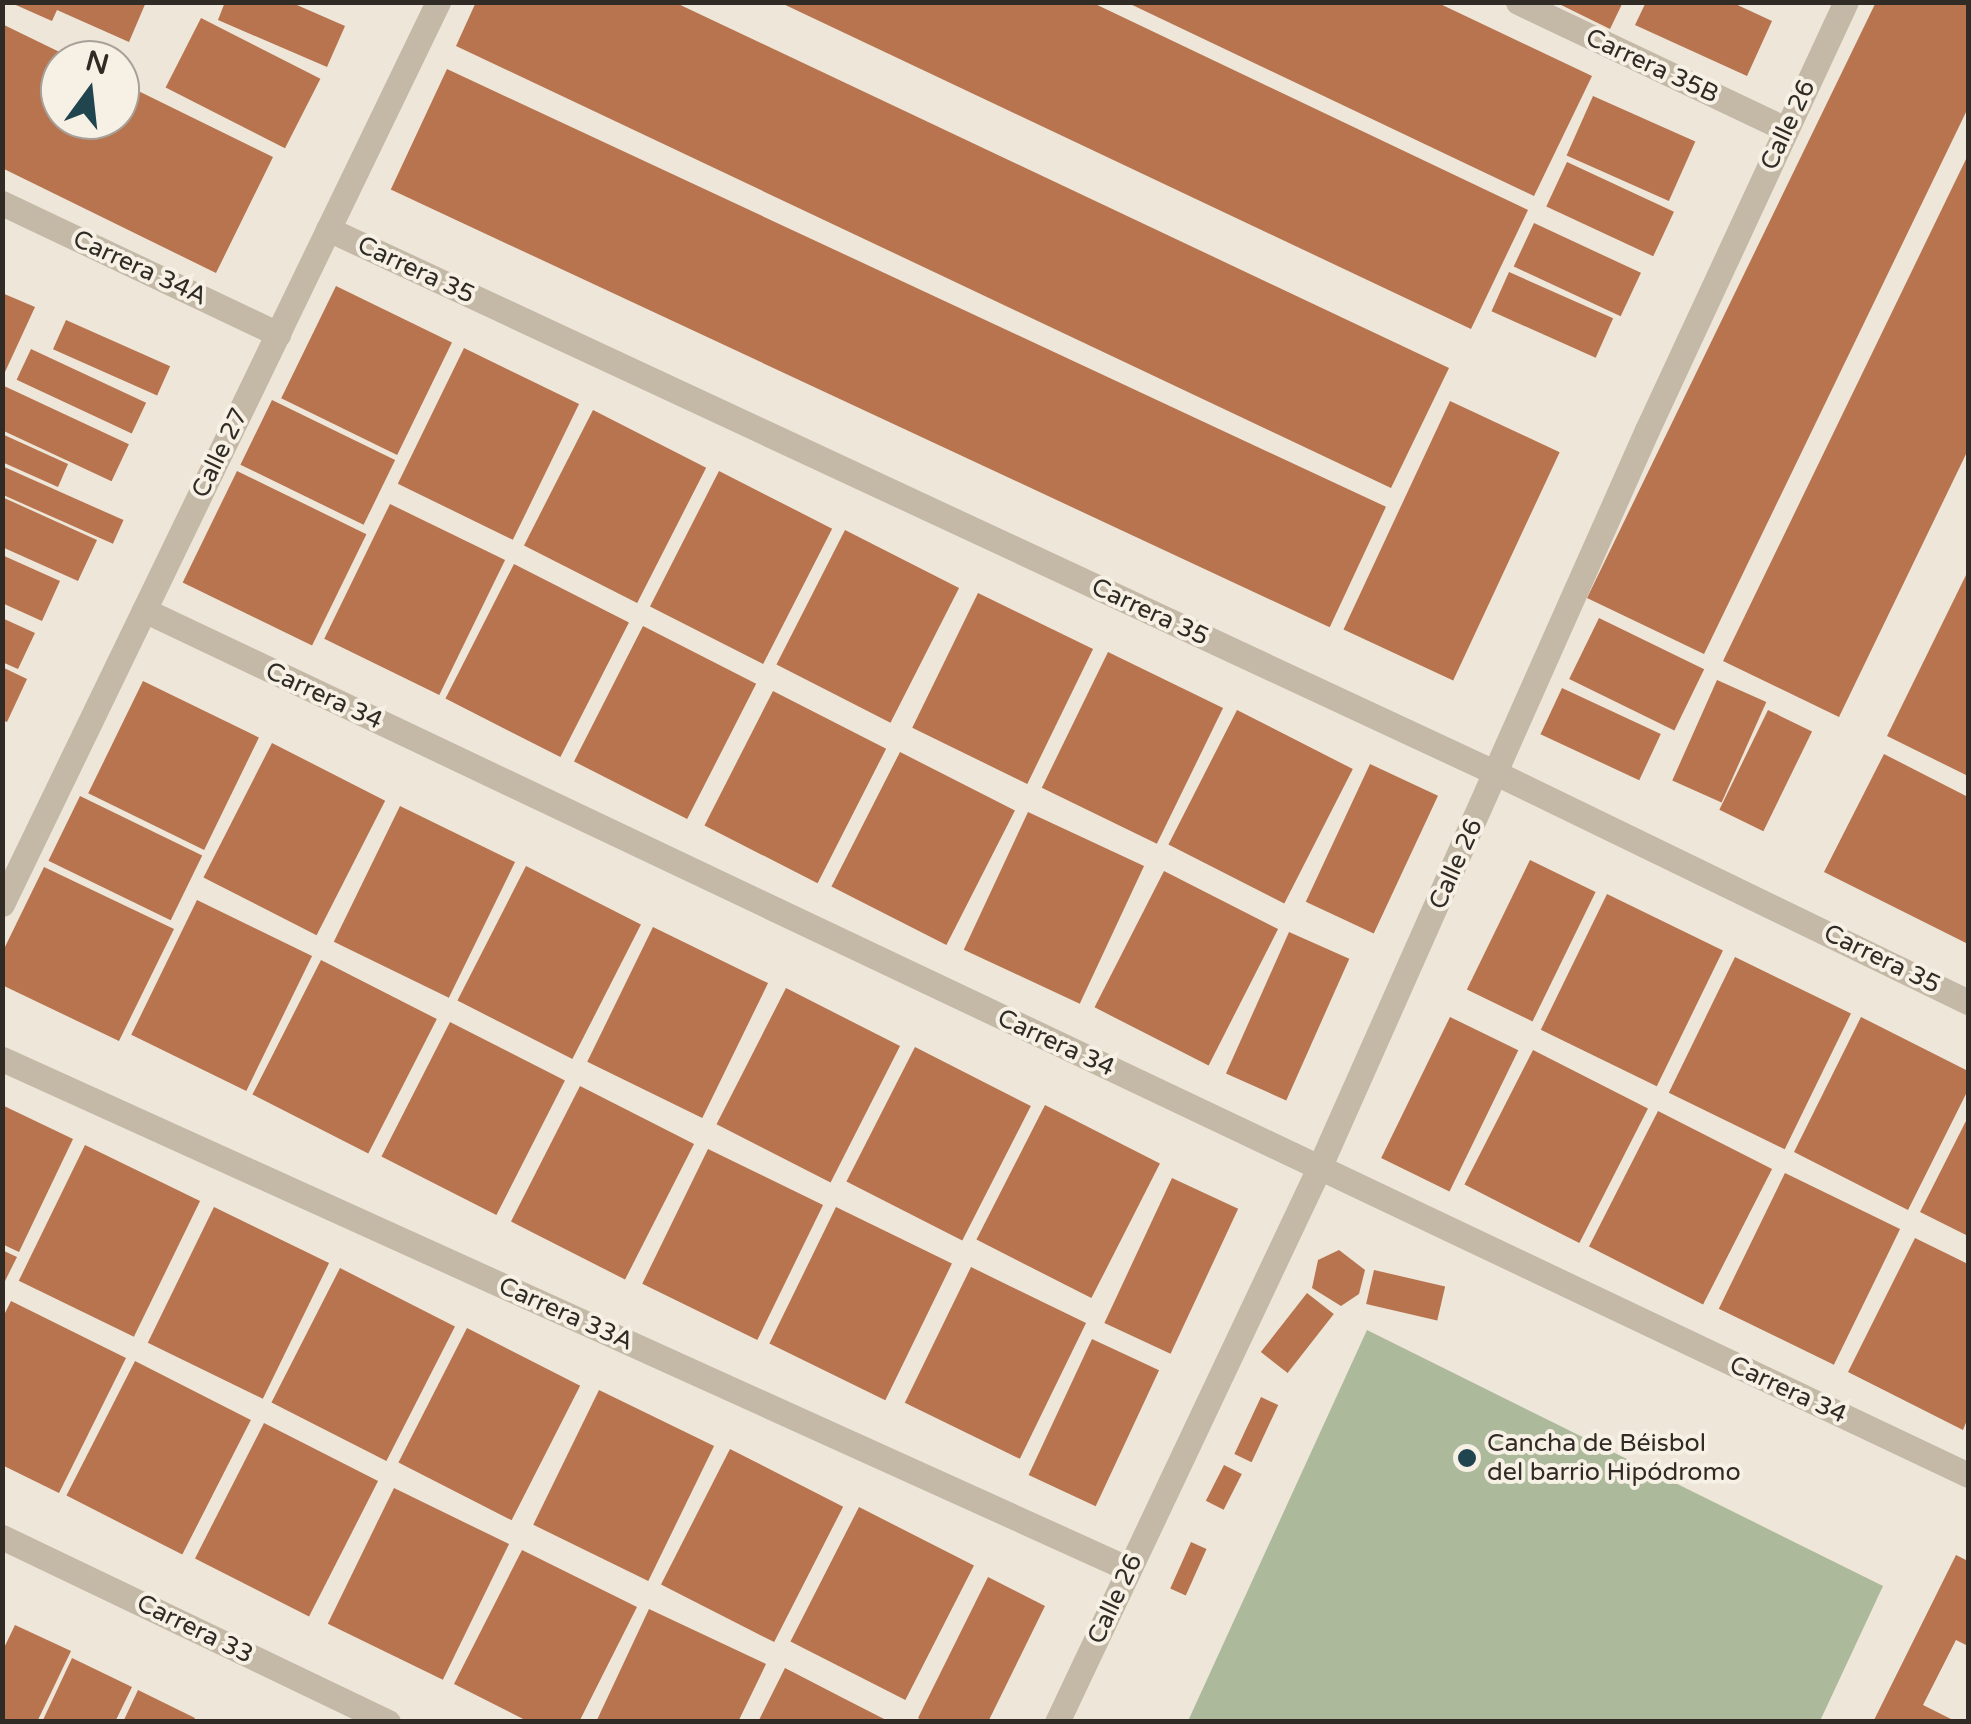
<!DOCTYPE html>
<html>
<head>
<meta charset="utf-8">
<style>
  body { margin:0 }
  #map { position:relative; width:1971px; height:1724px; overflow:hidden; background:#eee6d9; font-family:"Varela Round",sans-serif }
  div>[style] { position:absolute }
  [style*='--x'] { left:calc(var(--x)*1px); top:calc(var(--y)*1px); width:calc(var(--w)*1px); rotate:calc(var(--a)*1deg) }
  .green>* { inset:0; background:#acba9b }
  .building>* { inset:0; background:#b7744e; transform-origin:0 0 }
  .minor>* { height:25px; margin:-12.5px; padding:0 12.5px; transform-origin:12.5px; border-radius:12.5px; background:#c4b8a7 }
  .tertiary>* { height:25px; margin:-12.5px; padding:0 12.5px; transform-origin:12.5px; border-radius:12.5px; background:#c4b8a7 }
  .dots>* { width:28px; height:28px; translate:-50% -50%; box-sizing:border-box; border:5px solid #f6f0e5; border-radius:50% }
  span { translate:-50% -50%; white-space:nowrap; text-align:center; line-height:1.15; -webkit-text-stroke:8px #f6f0e5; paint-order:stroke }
  .street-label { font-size:25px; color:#312b26 }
  .poi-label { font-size:25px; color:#312b26 }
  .left { translate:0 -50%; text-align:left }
  .frame { position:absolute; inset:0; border:5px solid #312b26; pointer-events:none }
  .north { position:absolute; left:40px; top:40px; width:100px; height:100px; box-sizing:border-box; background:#f6f0e5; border:2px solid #a7a199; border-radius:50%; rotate:15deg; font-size:28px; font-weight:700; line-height:40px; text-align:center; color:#312b26 }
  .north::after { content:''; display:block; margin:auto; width:35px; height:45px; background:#21454e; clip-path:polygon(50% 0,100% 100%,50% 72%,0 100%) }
</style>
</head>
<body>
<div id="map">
  <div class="green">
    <i style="clip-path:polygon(1367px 1330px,1883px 1586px,1820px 1721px,1188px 1721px)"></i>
  </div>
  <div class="building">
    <i style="clip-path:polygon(9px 2px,146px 2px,129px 42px,57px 10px,52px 21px)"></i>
    <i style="clip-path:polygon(225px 2px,290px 2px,345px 26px,327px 67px,218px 20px)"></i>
    <i style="clip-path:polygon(476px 2px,674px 2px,1449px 368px,1391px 488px,456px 46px)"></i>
    <i style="clip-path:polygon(779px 2px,1091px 2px,1528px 210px,1471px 329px)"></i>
    <i style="clip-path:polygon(1126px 2px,1436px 2px,1592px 76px,1534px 196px)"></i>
    <i style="clip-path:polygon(1555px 2px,1623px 2px,1610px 29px)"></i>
    <i style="clip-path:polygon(1646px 2px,1731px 2px,1772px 21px,1747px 76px,1635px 25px)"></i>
    <i style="clip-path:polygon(1876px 2px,1968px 2px,1968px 108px,1704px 654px,1587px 598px)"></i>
    <i style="left:201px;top:18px;width:134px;height:78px;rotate:27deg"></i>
    <i style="clip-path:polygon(2px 24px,76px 60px,60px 60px,60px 120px,120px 120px,120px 82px,273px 157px,216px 273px,2px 168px)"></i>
    <i style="left:447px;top:69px;width:1036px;height:133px;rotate:25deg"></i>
    <i style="left:1593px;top:96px;width:112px;height:65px;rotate:24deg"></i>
    <i style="clip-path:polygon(1968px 155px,1968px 450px,1839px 717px,1723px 661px)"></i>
    <i style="left:1567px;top:162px;width:118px;height:49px;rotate:25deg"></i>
    <i style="left:1534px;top:223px;width:118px;height:48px;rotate:25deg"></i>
    <i style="left:1509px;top:272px;width:114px;height:43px;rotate:24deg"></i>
    <i style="left:336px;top:286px;width:129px;height:125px;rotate:26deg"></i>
    <i style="clip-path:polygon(2px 293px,35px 307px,5px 372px,2px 371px)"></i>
    <i style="left:66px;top:320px;width:114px;height:32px;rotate:24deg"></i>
    <i style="left:464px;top:348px;width:128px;height:151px;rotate:26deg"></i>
    <i style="left:31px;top:349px;width:127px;height:34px;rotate:25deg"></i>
    <i style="left:2px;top:385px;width:140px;height:41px;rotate:25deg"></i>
    <i style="left:272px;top:400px;width:137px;height:72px;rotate:26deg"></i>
    <i style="left:1450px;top:401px;width:121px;height:252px;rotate:25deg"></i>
    <i style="left:593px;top:410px;width:127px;height:152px;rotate:27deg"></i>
    <i style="clip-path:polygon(2px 434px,68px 464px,58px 487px,2px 462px)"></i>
    <i style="left:2px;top:466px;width:133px;height:26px;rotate:24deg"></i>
    <i style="left:237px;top:471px;width:144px;height:124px;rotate:26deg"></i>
    <i style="left:719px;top:471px;width:127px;height:152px;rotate:27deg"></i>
    <i style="clip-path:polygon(2px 497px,97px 540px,78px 581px,2px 547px)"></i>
    <i style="left:390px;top:504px;width:128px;height:150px;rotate:26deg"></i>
    <i style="left:845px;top:530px;width:128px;height:151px;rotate:27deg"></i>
    <i style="clip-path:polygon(2px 555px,60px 581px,42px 621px,2px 603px)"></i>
    <i style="left:514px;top:564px;width:129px;height:151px;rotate:27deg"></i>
    <i style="clip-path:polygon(1968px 571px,1968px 776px,1887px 736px)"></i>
    <i style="left:978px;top:593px;width:128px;height:150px;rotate:26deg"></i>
    <i style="clip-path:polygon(2px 618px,35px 633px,18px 669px,2px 662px)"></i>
    <i style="left:1599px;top:618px;width:117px;height:68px;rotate:26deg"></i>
    <i style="left:643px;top:626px;width:127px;height:152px;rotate:27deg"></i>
    <i style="left:1108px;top:652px;width:128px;height:151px;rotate:26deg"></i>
    <i style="clip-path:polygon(2px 667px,27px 679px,7px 722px,2px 720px)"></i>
    <i style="left:1717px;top:680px;width:54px;height:110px;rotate:24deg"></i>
    <i style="left:143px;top:681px;width:129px;height:125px;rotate:26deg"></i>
    <i style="left:1562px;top:688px;width:109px;height:51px;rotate:25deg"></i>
    <i style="left:773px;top:691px;width:127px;height:151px;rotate:27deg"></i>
    <i style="left:1237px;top:710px;width:130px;height:151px;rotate:27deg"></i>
    <i style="left:1768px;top:710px;width:49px;height:111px;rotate:26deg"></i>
    <i style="left:272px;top:743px;width:127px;height:151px;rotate:27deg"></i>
    <i style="left:900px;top:752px;width:129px;height:151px;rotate:27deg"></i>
    <i style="clip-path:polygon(1884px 754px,1968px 797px,1968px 944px,1824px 872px)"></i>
    <i style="left:1370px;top:764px;width:75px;height:152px;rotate:25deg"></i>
    <i style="left:80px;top:796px;width:136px;height:72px;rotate:26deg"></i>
    <i style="left:400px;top:806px;width:128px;height:151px;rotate:26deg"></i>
    <i style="left:1028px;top:812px;width:128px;height:152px;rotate:25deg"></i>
    <i style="left:1530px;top:860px;width:73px;height:144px;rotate:26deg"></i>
    <i style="left:526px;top:866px;width:129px;height:151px;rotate:27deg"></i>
    <i style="clip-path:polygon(44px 867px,174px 929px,119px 1041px,2px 985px,2px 953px)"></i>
    <i style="left:1164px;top:871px;width:128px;height:153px;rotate:27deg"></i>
    <i style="left:1607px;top:894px;width:129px;height:151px;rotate:26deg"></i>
    <i style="left:197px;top:900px;width:128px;height:150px;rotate:26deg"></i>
    <i style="left:653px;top:927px;width:128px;height:150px;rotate:26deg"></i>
    <i style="left:1289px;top:932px;width:66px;height:155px;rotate:24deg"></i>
    <i style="left:1735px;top:957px;width:129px;height:151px;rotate:26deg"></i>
    <i style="left:321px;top:960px;width:130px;height:151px;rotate:27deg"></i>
    <i style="left:786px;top:988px;width:128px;height:153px;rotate:27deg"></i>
    <i style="left:1450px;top:1017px;width:76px;height:157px;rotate:26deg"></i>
    <i style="clip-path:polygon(1861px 1017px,1968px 1071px,1968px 1090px,1908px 1210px,1794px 1152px)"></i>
    <i style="left:450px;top:1022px;width:129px;height:151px;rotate:27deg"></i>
    <i style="left:915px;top:1047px;width:130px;height:151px;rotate:27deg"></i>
    <i style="left:1533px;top:1050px;width:129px;height:151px;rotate:27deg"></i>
    <i style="left:580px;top:1086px;width:128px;height:152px;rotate:27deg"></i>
    <i style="clip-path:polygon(2px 1105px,73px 1139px,19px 1252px,2px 1244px)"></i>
    <i style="left:1045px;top:1105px;width:129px;height:151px;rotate:27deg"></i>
    <i style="left:1658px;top:1111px;width:128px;height:152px;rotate:27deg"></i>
    <i style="clip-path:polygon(1968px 1117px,1968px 1236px,1920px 1212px)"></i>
    <i style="left:85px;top:1145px;width:128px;height:151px;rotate:26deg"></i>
    <i style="left:708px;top:1149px;width:128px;height:150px;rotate:26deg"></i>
    <i style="left:1785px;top:1173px;width:128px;height:151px;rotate:26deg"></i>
    <i style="left:1172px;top:1178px;width:73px;height:160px;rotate:25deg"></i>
    <i style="left:214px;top:1207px;width:128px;height:151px;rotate:26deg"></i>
    <i style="left:836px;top:1207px;width:129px;height:152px;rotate:26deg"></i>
    <i style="clip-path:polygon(1915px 1238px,1968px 1264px,1968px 1418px,1963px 1430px,1848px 1372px)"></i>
    <i style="clip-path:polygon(2px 1250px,17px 1257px,2px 1287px)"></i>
    <i style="clip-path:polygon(1339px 1250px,1365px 1270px,1359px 1294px,1341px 1306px,1312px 1288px,1318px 1260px)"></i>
    <i style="left:971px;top:1267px;width:128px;height:151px;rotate:26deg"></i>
    <i style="left:340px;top:1268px;width:129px;height:151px;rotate:27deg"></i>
    <i style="left:1374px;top:1270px;width:73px;height:35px;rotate:13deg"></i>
    <i style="left:1307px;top:1293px;width:34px;height:75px;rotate:38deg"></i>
    <i style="clip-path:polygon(11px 1301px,126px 1358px,59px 1493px,2px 1465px,2px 1319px)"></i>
    <i style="left:467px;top:1328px;width:127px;height:151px;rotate:27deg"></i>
    <i style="left:1092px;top:1339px;width:74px;height:150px;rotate:25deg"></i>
    <i style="left:135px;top:1361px;width:130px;height:151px;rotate:27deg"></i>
    <i style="left:599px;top:1390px;width:128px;height:150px;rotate:26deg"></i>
    <i style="left:1261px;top:1397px;width:19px;height:63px;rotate:25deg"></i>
    <i style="left:264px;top:1423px;width:128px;height:152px;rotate:27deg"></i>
    <i style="left:730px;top:1449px;width:127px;height:152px;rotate:27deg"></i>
    <i style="left:1224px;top:1465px;width:20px;height:40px;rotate:27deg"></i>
    <i style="left:394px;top:1488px;width:128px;height:151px;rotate:26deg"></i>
    <i style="left:859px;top:1507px;width:129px;height:151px;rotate:27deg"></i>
    <i style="left:1191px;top:1542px;width:17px;height:51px;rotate:24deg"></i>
    <i style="clip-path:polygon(522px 1550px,637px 1607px,579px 1722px,529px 1722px,454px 1684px)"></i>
    <i style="clip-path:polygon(1956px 1555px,1968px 1561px,1968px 1646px,1956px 1640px,1923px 1705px,1957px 1722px,1873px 1722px)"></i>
    <i style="clip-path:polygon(988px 1577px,1045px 1606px,988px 1722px,925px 1722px,918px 1718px)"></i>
    <i style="clip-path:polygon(649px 1609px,766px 1664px,738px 1722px,596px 1722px)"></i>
    <i style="clip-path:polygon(15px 1625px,71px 1651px,37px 1722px,2px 1722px,2px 1652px)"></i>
    <i style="clip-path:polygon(72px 1658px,132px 1687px,115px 1722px,42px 1722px)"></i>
    <i style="clip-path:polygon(785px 1668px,843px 1698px,890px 1722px,758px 1722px)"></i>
    <i style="clip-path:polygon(138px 1690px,195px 1718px,193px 1722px,123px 1722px)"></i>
  </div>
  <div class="minor">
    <i style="--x:1518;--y:2;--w:297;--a:25.4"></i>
    <i style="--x:2;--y:203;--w:306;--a:25.4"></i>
    <i style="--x:328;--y:229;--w:1288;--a:24.97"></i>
    <i style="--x:1496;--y:773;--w:525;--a:25.88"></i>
    <i style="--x:144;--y:610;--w:2019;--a:25.37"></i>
    <i style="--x:2;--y:1059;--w:1237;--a:24.35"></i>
    <i style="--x:2;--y:1537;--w:428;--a:25.6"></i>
    <i style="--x:1057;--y:1722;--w:613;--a:-64.69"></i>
    <i style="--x:1319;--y:1168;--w:808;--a:-66.04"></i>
    <i style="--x:1647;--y:430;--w:472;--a:-65.1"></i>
  </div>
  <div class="tertiary">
    <i style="--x:2;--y:904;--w:1002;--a:-64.2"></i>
  </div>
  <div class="dots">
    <i style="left:1467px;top:1458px;background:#21454e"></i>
  </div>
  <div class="street-label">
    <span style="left:1652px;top:66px;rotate:25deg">Carrera 35B</span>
    <span style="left:1788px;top:125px;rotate:-65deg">Calle 26</span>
    <span style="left:140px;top:268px;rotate:25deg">Carrera 34A</span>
    <span style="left:416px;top:270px;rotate:25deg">Carrera 35</span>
    <span style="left:220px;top:453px;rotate:-64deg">Calle 27</span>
    <span style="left:1150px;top:612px;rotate:25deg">Carrera 35</span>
    <span style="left:324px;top:696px;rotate:25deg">Carrera 34</span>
    <span style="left:1456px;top:864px;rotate:-66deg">Calle 26</span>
    <span style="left:1882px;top:959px;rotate:26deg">Carrera 35</span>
    <span style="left:1056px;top:1043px;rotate:25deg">Carrera 34</span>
    <span style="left:566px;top:1314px;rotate:24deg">Carrera 33A</span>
    <span style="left:1788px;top:1390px;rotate:25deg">Carrera 34</span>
    <span style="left:1115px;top:1599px;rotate:-65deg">Calle 26</span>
    <span style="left:195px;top:1629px;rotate:26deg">Carrera 33</span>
  </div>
  <div class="poi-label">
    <span class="left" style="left:1487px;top:1458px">Cancha de Béisbol<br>del barrio Hipódromo</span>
  </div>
  <div class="frame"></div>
  <div class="north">N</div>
</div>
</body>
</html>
